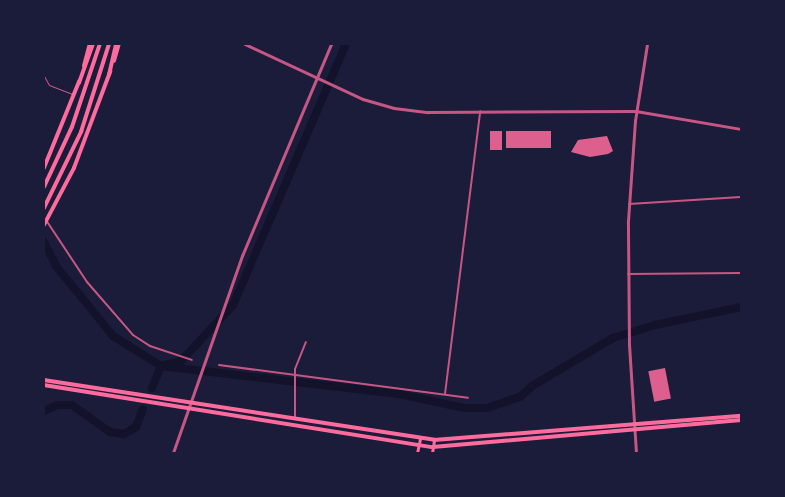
<!DOCTYPE html>
<html>
<head>
<meta charset="utf-8">
<style>
  body { margin:0 }
  #map { position:relative; width:785px; height:497px; overflow:hidden; background:#1b1b3a; font-family:"DejaVu Sans",sans-serif }
  div>[style] { position:absolute }
  [style*='--x'] { left:calc(var(--x)*1px); top:calc(var(--y)*1px); width:calc(var(--w)*1px); rotate:calc(var(--a)*1deg) }
  .river>* { height:8px; margin:-4px; padding:0 4px; transform-origin:4px; border-radius:4px; background:#12122b }
  .building>* { inset:0; background:#dd5f8e; transform-origin:0 0 }
  .service>* { height:1px; margin:-0.5px; padding:0 0.5px; transform-origin:0.5px; border-radius:0.5px; background:#c65784 }
  .minor>* { height:2px; margin:-1px; padding:0 1px; transform-origin:1px; border-radius:1px; background:#c65784 }
  .tertiary>* { height:2.5px; margin:-1.25px; padding:0 1.25px; transform-origin:1.25px; border-radius:1.25px; background:#c65784 }
  .secondary>* { height:3px; margin:-1.5px; padding:0 1.5px; transform-origin:1.5px; border-radius:1.5px; background:#ff6b9d }
  .primary>* { height:3.5px; margin:-1.75px; padding:0 1.75px; transform-origin:1.75px; border-radius:1.75px; background:#ff6b9d }
  .trunk>* { height:3.5px; margin:-1.75px; padding:0 1.75px; transform-origin:1.75px; border-radius:1.75px; background:#ff6b9d }
  span { translate:-50% -50%; white-space:nowrap; text-align:center; line-height:1.15; -webkit-text-stroke:4px #1b1b3a; paint-order:stroke }
  .frame { position:absolute; inset:0; border:45px solid #1b1b3a; pointer-events:none }
</style>
</head>
<body>
<div id="map">
  <div class="river">
    <i style="--x:44;--y:242;--w:27;--a:63"></i>
    <i style="--x:56;--y:266;--w:90;--a:50.8"></i>
    <i style="--x:113;--y:336;--w:57;--a:32"></i>
    <i style="--x:161;--y:366;--w:240;--a:6.7"></i>
    <i style="--x:399;--y:394;--w:66;--a:12.2"></i>
    <i style="--x:464;--y:408;--w:23;--a:0"></i>
    <i style="--x:487;--y:408;--w:36;--a:-19"></i>
    <i style="--x:521;--y:396;--w:15;--a:-42"></i>
    <i style="--x:532;--y:386;--w:94;--a:-30.7"></i>
    <i style="--x:613;--y:338;--w:44;--a:-17.2"></i>
    <i style="--x:655;--y:325;--w:88;--a:-11.8"></i>
    <i style="--x:165;--y:365;--w:16;--a:-14"></i>
    <i style="--x:181;--y:361;--w:76;--a:-47.1"></i>
    <i style="--x:233;--y:305;--w:284;--a:-66.6"></i>
    <i style="--x:152;--y:388;--w:24;--a:-68"></i>
    <i style="--x:44;--y:411;--w:14;--a:-25"></i>
    <i style="--x:57;--y:405;--w:15;--a:0"></i>
    <i style="--x:72;--y:405;--w:47;--a:35.4"></i>
    <i style="--x:110;--y:432;--w:14;--a:8"></i>
    <i style="--x:124;--y:434;--w:14;--a:-30"></i>
    <i style="--x:136;--y:427;--w:19;--a:-69"></i>
  </div>
  <div class="building">
    <i style="left:490px;top:131px;width:12px;height:19px"></i>
    <i style="left:506px;top:131px;width:45px;height:17px"></i>
    <i style="clip-path:polygon(607px 136px,613px 151px,608px 154px,590px 157px,571px 152px,578px 140px)"></i>
    <i style="left:665px;top:368px;width:31px;height:17px;rotate:79deg"></i>
  </div>
  <div class="service">
    <i style="--x:44;--y:76;--w:10;--a:61"></i>
    <i style="--x:49;--y:85;--w:25;--a:21"></i>
  </div>
  <div class="minor">
    <i style="--x:629;--y:204;--w:112;--a:-3.6"></i>
    <i style="--x:46;--y:220;--w:74;--a:56.5"></i>
    <i style="--x:87;--y:282;--w:70;--a:49"></i>
    <i style="--x:133;--y:335;--w:20;--a:33"></i>
    <i style="--x:150;--y:346;--w:44;--a:18.4"></i>
    <i style="--x:628;--y:274;--w:113;--a:-0.5"></i>
    <i style="--x:219;--y:365;--w:251;--a:7.5"></i>
    <i style="--x:445;--y:394;--w:285;--a:-82.9"></i>
    <i style="--x:295;--y:418;--w:49;--a:-90"></i>
    <i style="--x:295;--y:369;--w:29;--a:-68"></i>
  </div>
  <div class="tertiary">
    <i style="--x:245;--y:44;--w:130;--a:25"></i>
    <i style="--x:363;--y:99;--w:32;--a:16"></i>
    <i style="--x:394;--y:108;--w:34;--a:7"></i>
    <i style="--x:428;--y:112;--w:208;--a:-0.3"></i>
    <i style="--x:636;--y:111;--w:107;--a:9.7"></i>
    <i style="--x:173;--y:453;--w:209;--a:-70.7"></i>
    <i style="--x:242;--y:256;--w:230;--a:-67.2"></i>
    <i style="--x:636;--y:453;--w:108;--a:-93.7"></i>
    <i style="--x:629;--y:345;--w:124;--a:-90.5"></i>
    <i style="--x:628;--y:221;--w:100;--a:-86"></i>
    <i style="--x:635;--y:121;--w:78;--a:-81.1"></i>
  </div>
  <div class="secondary">
    <i style="--x:417;--y:453;--w:14;--a:-78"></i>
    <i style="--x:432;--y:453;--w:13;--a:-81"></i>
  </div>
  <div class="primary">
    <i style="--x:114;--y:61;--w:18;--a:-74"></i>
    <i style="--x:84;--y:66;--w:23;--a:-75"></i>
    <i style="--x:44;--y:168;--w:93;--a:-67.9"></i>
    <i style="--x:44;--y:225;--w:64;--a:-62.2"></i>
    <i style="--x:74;--y:168;--w:103;--a:-69.4"></i>
    <i style="--x:44;--y:380;--w:395;--a:8.7"></i>
    <i style="--x:434;--y:440;--w:308;--a:-4.5"></i>
    <i style="--x:44;--y:385;--w:394;--a:9.1"></i>
    <i style="--x:433;--y:447;--w:309;--a:-5"></i>
  </div>
  <div class="trunk">
    <i style="--x:109;--y:75;--w:32;--a:-77"></i>
    <i style="--x:79;--y:83;--w:41;--a:-70.3"></i>
    <i style="--x:44;--y:187;--w:66;--a:-65"></i>
    <i style="--x:72;--y:127;--w:88;--a:-71.4"></i>
    <i style="--x:44;--y:208;--w:85;--a:-64"></i>
    <i style="--x:81;--y:132;--w:92;--a:-72.3"></i>
  </div>
  <div class="frame"></div>
</div>
</body>
</html>
